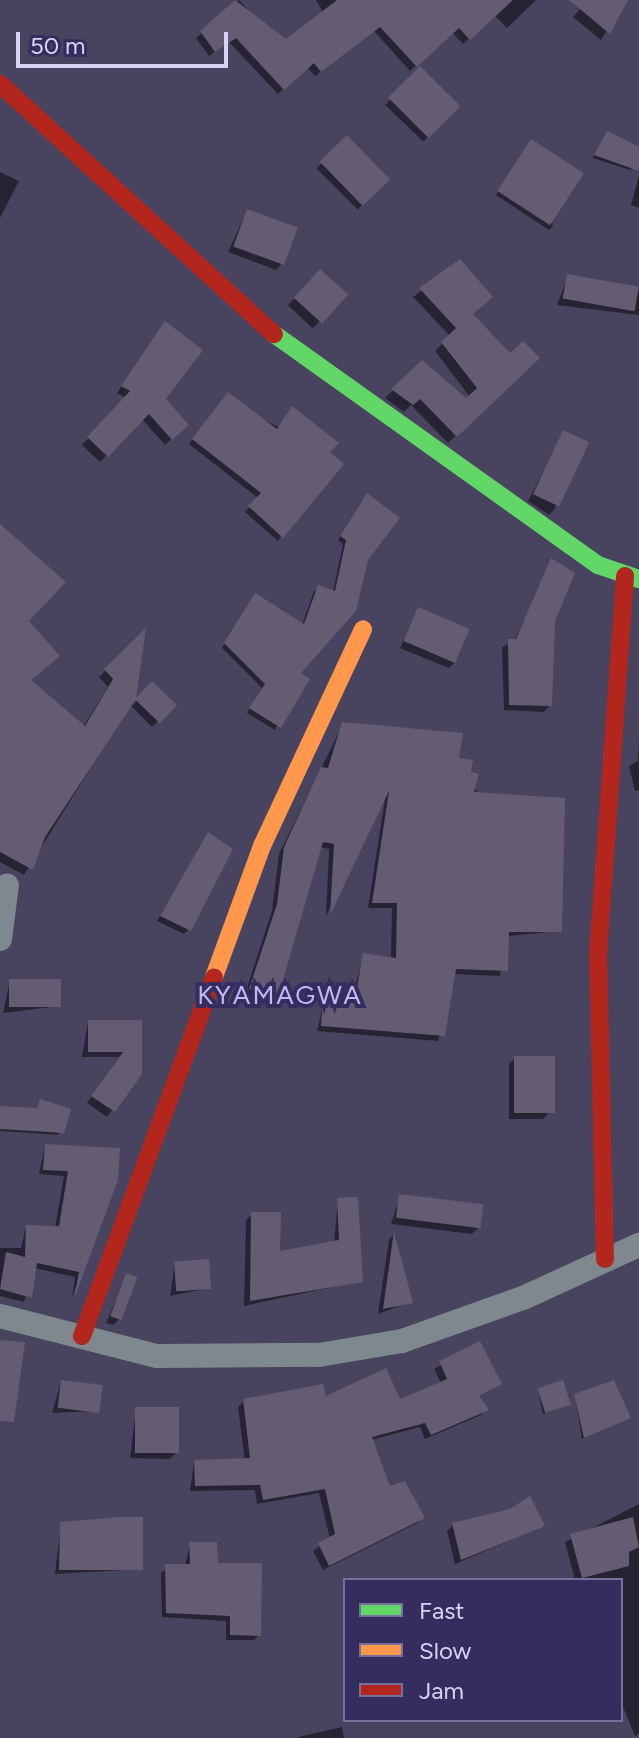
<!DOCTYPE html>
<html>
<head>
<meta charset="utf-8">
<style>
  body { margin:0 }
  #map { position:relative; width:639px; height:1738px; overflow:hidden; background:#48435f; font-family:Figtree,sans-serif }
  div>[style] { position:absolute }
  [style*='--x'] { left:calc(var(--x)*1px); top:calc(var(--y)*1px); width:calc(var(--w)*1px); rotate:calc(var(--a)*1deg) }
  .shadow>* { inset:0; background:#0007; transform-origin:0 0 }
  .building>* { inset:0; background:#655c73; transform-origin:0 0 }
  .street>* { height:24px; margin:-12px; padding:0 12px; transform-origin:12px; border-radius:12px; background:#7f878f }
  .fast>* { height:18px; margin:-9px; padding:0 9px; transform-origin:9px; border-radius:9px; background:#63d668 }
  .slow>* { height:18px; margin:-9px; padding:0 9px; transform-origin:9px; border-radius:9px; background:#ff974d }
  .jam>* { height:18px; margin:-9px; padding:0 9px; transform-origin:9px; border-radius:9px; background:#b3261e }
  span { translate:-50% -50%; white-space:nowrap; text-align:center; line-height:1.15; -webkit-text-stroke:8px #362d5f; paint-order:stroke }
  .quarter-label { font-size:26px; color:#c0b9f6; letter-spacing:2px }
  .legend { position:absolute; left:343px; top:1578px; width:280px; height:144px; box-sizing:border-box; background:#362d5f; border:2px solid #76709a; margin:0; padding:10px 14px; list-style:none; font-size:24px; color:#d7d4f3 }
  .legend li { display:flex; align-items:center; gap:16px; height:40px }
  .legend b { width:40px; border:2px solid #76709a }
  .scale { position:absolute; left:16px; top:32px; width:212px; height:36px; box-sizing:border-box; border:4px solid #d7d4f3; border-top:0; padding-left:10px; font-size:24px; line-height:28px; white-space:nowrap; color:#d7d4f3; -webkit-text-stroke:6px #362d5f; paint-order:stroke }
</style>
</head>
<body>
<div id="map">
  <div class="shadow">
    <i style="clip-path:polygon(239px 0,275px 40px,287px 41px,323px 13px,316px 0,536px 0,507px 28px,494px 15px,463px 44px,452px 32px,410px 71px,374px 31px,315px 76px,307px 67px,278px 94px,229px 42px,209px 56px,196px 38px)"></i>
    <i style="clip-path:polygon(588px 0,637px 0,625px 0,601px 40px,573px 17px)"></i>
    <i style="left:420px;top:69px;width:53px;height:50px;rotate:44deg"></i>
    <i style="clip-path:polygon(605px 136px,632px 168px,630px 170px,593px 158px)"></i>
    <i style="left:347px;top:138px;width:58px;height:43px;rotate:45deg"></i>
    <i style="clip-path:polygon(528px 145px,553px 226px,549px 230px,496px 195px)"></i>
    <i style="clip-path:polygon(0 172px,19px 181px,0 218px)"></i>
    <i style="clip-path:polygon(639px 176px,639px 208px,631px 205px)"></i>
    <i style="clip-path:polygon(247px 211px,282px 263px,276px 270px,228px 252px)"></i>
    <i style="clip-path:polygon(460px 262px,471px 314px,510px 356px,537px 358px,448px 443px,411px 405px,404px 412px,385px 398px,422px 362px,466px 401px,470px 397px,435px 351px,450px 336px,413px 297px)"></i>
    <i style="left:320px;top:271px;width:34px;height:47px;rotate:43deg"></i>
    <i style="clip-path:polygon(568px 276px,639px 289px,639px 315px,557px 305px)"></i>
    <i style="clip-path:polygon(165px 323px,163px 399px,187px 425px,165px 445px,142px 419px,100px 462px,82px 445px,126px 398px,117px 393px)"></i>
    <i style="clip-path:polygon(224px 399px,327px 452px,278px 541px,245px 512px,258px 498px,189px 444px)"></i>
    <i style="clip-path:polygon(564px 433px,555px 509px,549px 515px,528px 501px)"></i>
    <i style="clip-path:polygon(363px 499px,366px 559px,298px 673px,275px 730px,247px 713px,262px 688px,222px 648px,255px 595px,302px 625px,314px 591px,333px 592px,343px 544px,338px 540px)"></i>
    <i style="clip-path:polygon(0 526px,26px 621px,29px 681px,83px 727px,108px 687px,99px 677px,143px 634px,133px 705px,147px 689px,174px 705px,152px 727px,130px 705px,24px 875px,0 862px)"></i>
    <i style="clip-path:polygon(550px 568px,550px 705px,544px 712px,504px 710px,502px 647px,514px 641px)"></i>
    <i style="clip-path:polygon(419px 610px,455px 662px,449px 668px,400px 648px)"></i>
    <i style="clip-path:polygon(343px 724px,457px 759px,560px 931px,507px 936px,500px 976px,453px 974px,438px 1041px,317px 1031px,324px 1001px,351px 1002px,364px 955px,391px 959px,392px 908px,368px 908px,385px 799px,326px 916px,329px 849px,319px 847px,276px 996px,271px 1001px,245px 994px,272px 911px,279px 854px)"></i>
    <i style="clip-path:polygon(639px 738px,639px 790px,635px 791px,629px 766px,638px 761px)"></i>
    <i style="clip-path:polygon(208px 835px,189px 929px,184px 934px,157px 921px)"></i>
    <i style="clip-path:polygon(10px 981px,59px 1006px,3px 1013px)"></i>
    <i style="clip-path:polygon(88px 1022px,140px 1022px,140px 1073px,107px 1117px,87px 1103px,119px 1057px,82px 1057px)"></i>
    <i style="clip-path:polygon(515px 1058px,549px 1112px,543px 1119px,509px 1119px,509px 1064px)"></i>
    <i style="clip-path:polygon(40px 1102px,59px 1135px,0 1131px,0 1108px,36px 1110px)"></i>
    <i style="clip-path:polygon(45px 1146px,116px 1179px,72px 1298px,75px 1277px,34px 1268px,24px 1302px,0 1296px,0 1248px,21px 1248px,26px 1227px,55px 1228px,64px 1176px,39px 1174px)"></i>
    <i style="clip-path:polygon(400px 1196px,478px 1228px,472px 1234px,391px 1224px)"></i>
    <i style="clip-path:polygon(338px 1200px,361px 1281px,244px 1306px,246px 1220px,252px 1214px,278px 1254px,334px 1243px)"></i>
    <i style="clip-path:polygon(395px 1233px,410px 1302px,378px 1314px,389px 1240px)"></i>
    <i style="clip-path:polygon(175px 1263px,209px 1288px,170px 1296px)"></i>
    <i style="clip-path:polygon(127px 1276px,119px 1319px,113px 1325px,106px 1323px)"></i>
    <i style="clip-path:polygon(479px 1344px,500px 1384px,478px 1397px,486px 1410px,481px 1415px,425px 1439px,420px 1427px,371px 1440px,389px 1489px,423px 1518px,417px 1523px,323px 1570px,313px 1551px,330px 1539px,319px 1493px,257px 1504px,255px 1490px,190px 1491px,194px 1462px,245px 1461px,238px 1407px,244px 1401px,398px 1402px,441px 1383px,434px 1369px)"></i>
    <i style="clip-path:polygon(61px 1382px,98px 1411px,52px 1413px)"></i>
    <i style="clip-path:polygon(538px 1390px,569px 1405px,543px 1414px)"></i>
    <i style="clip-path:polygon(575px 1396px,628px 1418px,582px 1439px)"></i>
    <i style="clip-path:polygon(136px 1409px,176px 1453px,170px 1459px,130px 1458px)"></i>
    <i style="clip-path:polygon(639px 1504px,639px 1734px,635px 1736px,621px 1702px,621px 1580px,575px 1580px,565px 1542px)"></i>
    <i style="clip-path:polygon(61px 1524px,141px 1569px,55px 1574px)"></i>
    <i style="clip-path:polygon(453px 1525px,543px 1526px,455px 1564px,447px 1531px)"></i>
    <i style="clip-path:polygon(190px 1544px,216px 1565px,259px 1635px,254px 1640px,226px 1640px,226px 1621px,162px 1617px,161px 1572px,185px 1566px)"></i>
    <i style="clip-path:polygon(342px 1727px,344px 1738px,294px 1738px)"></i>
  </div>
  <div class="building">
    <i style="clip-path:polygon(235px 0,286px 39px,337px 0,513px 0,470px 40px,459px 28px,417px 67px,380px 27px,321px 72px,314px 63px,284px 90px,236px 38px,215px 52px,200px 31px)"></i>
    <i style="clip-path:polygon(569px 0,628px 0,610px 34px)"></i>
    <i style="left:420px;top:66px;width:57px;height:45px;rotate:45deg"></i>
    <i style="clip-path:polygon(607px 131px,639px 147px,639px 171px,594px 155px)"></i>
    <i style="left:347px;top:135px;width:62px;height:38px;rotate:46deg"></i>
    <i style="left:531px;top:139px;width:63px;height:62px;rotate:33deg"></i>
    <i style="left:247px;top:209px;width:54px;height:40px;rotate:20deg"></i>
    <i style="clip-path:polygon(460px 259px,493px 297px,473px 314px,510px 353px,523px 341px,540px 358px,457px 437px,420px 399px,413px 405px,391px 389px,422px 360px,466px 398px,477px 388px,441px 342px,456px 328px,419px 288px)"></i>
    <i style="left:320px;top:269px;width:38px;height:39px;rotate:42deg"></i>
    <i style="left:567px;top:274px;width:73px;height:25px;rotate:10deg"></i>
    <i style="clip-path:polygon(165px 321px,203px 350px,166px 399px,189px 425px,172px 440px,149px 414px,108px 457px,87px 437px,130px 391px,121px 386px)"></i>
    <i style="clip-path:polygon(228px 392px,277px 429px,292px 406px,339px 443px,330px 452px,344px 464px,283px 538px,248px 506px,261px 493px,192px 439px)"></i>
    <i style="left:563px;top:430px;width:29px;height:71px;rotate:25deg"></i>
    <i style="clip-path:polygon(367px 493px,400px 518px,368px 560px,356px 611px,301px 673px,310px 679px,281px 728px,249px 708px,265px 684px,224px 643px,255px 593px,304px 624px,318px 585px,335px 591px,346px 540px,340px 536px)"></i>
    <i style="clip-path:polygon(0 524px,66px 582px,29px 621px,60px 656px,31px 680px,85px 726px,113px 679px,104px 669px,146px 628px,136px 699px,45px 837px,33px 870px,0 852px)"></i>
    <i style="clip-path:polygon(551px 558px,575px 573px,555px 621px,552px 706px,509px 705px,508px 639px,516px 639px)"></i>
    <i style="left:418px;top:607px;width:56px;height:37px;rotate:23deg"></i>
    <i style="left:152px;top:681px;width:35px;height:25px;rotate:44deg"></i>
    <i style="clip-path:polygon(342px 722px,463px 733px,459px 758px,473px 760px,471px 772px,479px 774px,474px 792px,565px 798px,562px 932px,509px 932px,508px 971px,456px 969px,445px 1036px,321px 1026px,323px 999px,355px 1000px,363px 953px,396px 958px,397px 903px,372px 903px,389px 791px,330px 915px,334px 844px,323px 842px,278px 997px,249px 989px,277px 904px,284px 847px,321px 767px,328px 768px)"></i>
    <i style="clip-path:polygon(208px 832px,233px 849px,191px 931px,160px 916px)"></i>
    <i style="left:9px;top:979px;width:52px;height:28px"></i>
    <i style="clip-path:polygon(88px 1020px,142px 1020px,142px 1074px,115px 1112px,91px 1096px,123px 1052px,88px 1052px)"></i>
    <i style="left:514px;top:1056px;width:41px;height:57px"></i>
    <i style="clip-path:polygon(40px 1099px,71px 1109px,64px 1133px,0 1129px,0 1106px,37px 1108px)"></i>
    <i style="clip-path:polygon(45px 1144px,120px 1148px,118px 1180px,74px 1299px,79px 1272px,37px 1263px,32px 1298px,0 1289px,6px 1252px,25px 1257px,26px 1225px,59px 1226px,68px 1171px,43px 1170px)"></i>
    <i style="left:399px;top:1194px;width:85px;height:24px;rotate:7deg"></i>
    <i style="clip-path:polygon(358px 1197px,363px 1282px,250px 1301px,251px 1212px,281px 1212px,280px 1251px,339px 1240px,337px 1198px)"></i>
    <i style="clip-path:polygon(394px 1231px,413px 1303px,383px 1309px)"></i>
    <i style="left:209px;top:1259px;width:30px;height:35px;rotate:86deg"></i>
    <i style="left:126px;top:1273px;width:12px;height:46px;rotate:20deg"></i>
    <i style="clip-path:polygon(0 1340px,25px 1342px,14px 1422px,0 1421px)"></i>
    <i style="clip-path:polygon(480px 1341px,502px 1384px,479px 1396px,489px 1410px,431px 1435px,425px 1423px,372px 1437px,390px 1486px,405px 1481px,425px 1518px,329px 1566px,318px 1543px,335px 1534px,325px 1489px,263px 1500px,260px 1485px,195px 1486px,194px 1460px,250px 1458px,243px 1399px,323px 1384px,326px 1396px,386px 1368px,400px 1399px,447px 1379px,439px 1361px)"></i>
    <i style="left:61px;top:1380px;width:42px;height:28px;rotate:7deg"></i>
    <i style="left:563px;top:1380px;width:26px;height:27px;rotate:72deg"></i>
    <i style="clip-path:polygon(614px 1380px,631px 1418px,584px 1438px,574px 1394px)"></i>
    <i style="left:135px;top:1407px;width:44px;height:46px"></i>
    <i style="clip-path:polygon(530px 1496px,545px 1526px,461px 1560px,452px 1523px,510px 1509px)"></i>
    <i style="clip-path:polygon(122px 1517px,143px 1517px,143px 1570px,59px 1570px,60px 1522px)"></i>
    <i style="clip-path:polygon(633px 1517px,639px 1547px,629px 1552px,629px 1566px,582px 1578px,570px 1534px)"></i>
    <i style="clip-path:polygon(189px 1542px,217px 1542px,218px 1563px,262px 1563px,261px 1636px,230px 1635px,230px 1616px,166px 1613px,165px 1564px,190px 1564px)"></i>
  </div>
  <div class="street">
    <i style="--x:0;--y:939;--w:54;--a:-82.6"></i>
    <i style="--x:0;--y:1316;--w:162;--a:14.3"></i>
    <i style="--x:157;--y:1356;--w:162;--a:-0.4"></i>
    <i style="--x:319;--y:1355;--w:84;--a:-9.6"></i>
    <i style="--x:402;--y:1341;--w:128;--a:-19.6"></i>
    <i style="--x:523;--y:1298;--w:128;--a:-24.6"></i>
  </div>
  <div class="fast">
    <i style="--x:274;--y:334;--w:398;--a:35.5"></i>
    <i style="--x:598;--y:565;--w:43;--a:18.9"></i>
  </div>
  <div class="slow">
    <i style="--x:214;--y:977;--w:140;--a:-69.9"></i>
    <i style="--x:262;--y:846;--w:239;--a:-65"></i>
  </div>
  <div class="jam">
    <i style="--x:0;--y:84;--w:371;--a:42.4"></i>
    <i style="--x:605;--y:1259;--w:305;--a:-91.3"></i>
    <i style="--x:598;--y:954;--w:379;--a:-85.9"></i>
    <i style="--x:82;--y:1336;--w:382;--a:-69.8"></i>
  </div>
  <div class="quarter-label">
    <span style="left:280px;top:996px">KYAMAGWA</span>
  </div>
  <ul class="legend">
  <li><b style="height:10px;background:#63d668"></b>Fast</li>
  <li><b style="height:10px;background:#ff974d"></b>Slow</li>
  <li><b style="height:10px;background:#b3261e"></b>Jam</li>
  </ul>
  <div class="scale">50 m</div>
</div>
</body>
</html>
